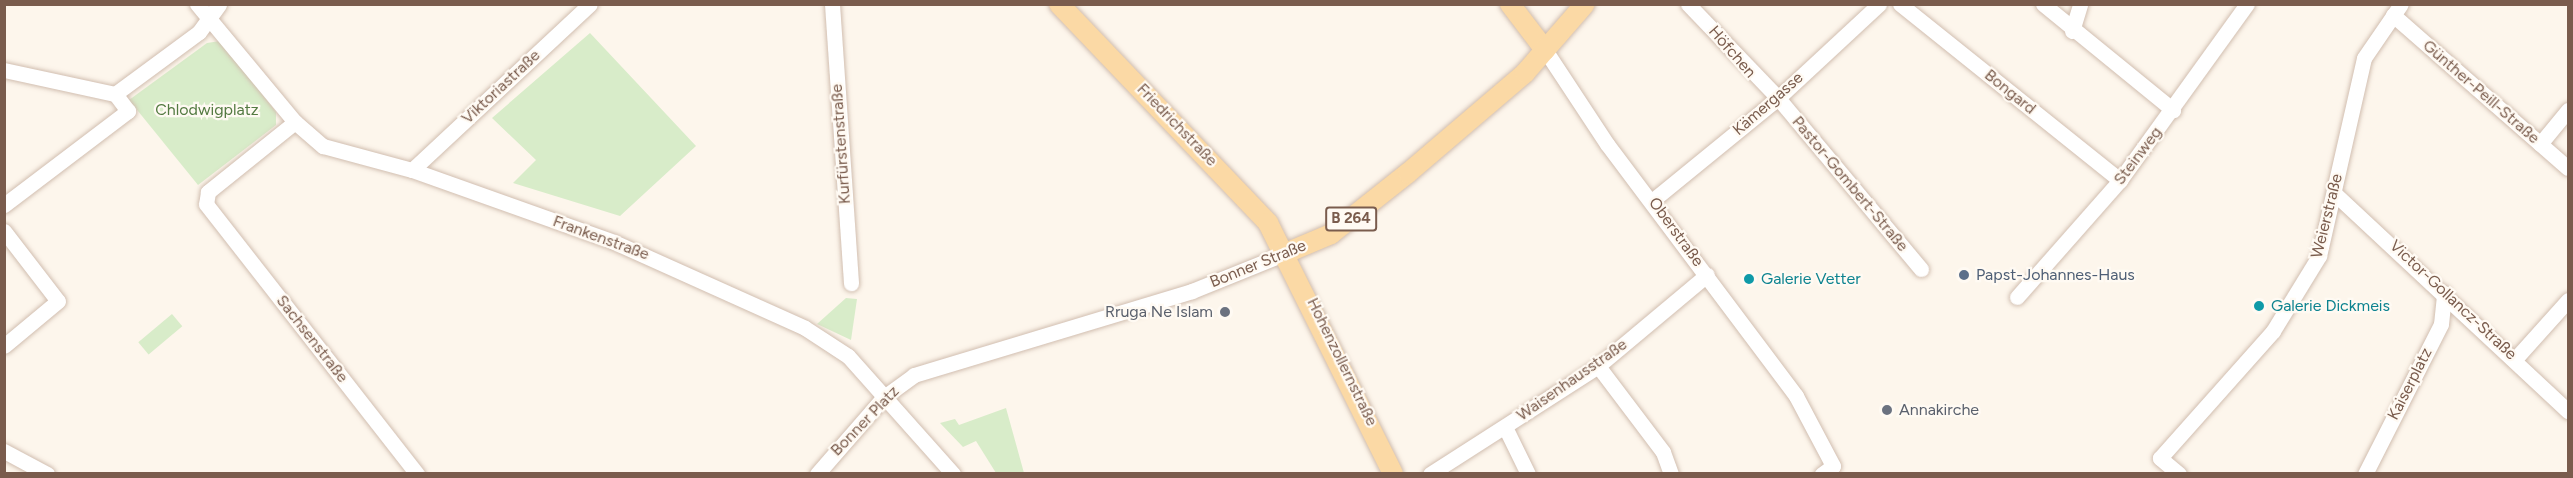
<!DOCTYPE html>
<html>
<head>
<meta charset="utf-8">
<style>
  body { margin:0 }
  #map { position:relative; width:2573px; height:478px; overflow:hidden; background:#fdf6ec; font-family:Figtree,sans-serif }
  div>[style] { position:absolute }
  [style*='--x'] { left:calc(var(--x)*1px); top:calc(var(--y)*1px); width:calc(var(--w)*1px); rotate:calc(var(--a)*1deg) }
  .green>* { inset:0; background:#d8ecc9; transform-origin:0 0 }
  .roads { filter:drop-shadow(0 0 2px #d1beb0) drop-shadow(0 0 2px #d1beb0) }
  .minor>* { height:15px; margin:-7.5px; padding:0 7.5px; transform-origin:7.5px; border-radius:7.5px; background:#fff }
  .major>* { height:20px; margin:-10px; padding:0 10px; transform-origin:10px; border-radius:10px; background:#fbd9a5 }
  .dots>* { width:16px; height:16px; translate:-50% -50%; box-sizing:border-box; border:3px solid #fffaf3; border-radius:50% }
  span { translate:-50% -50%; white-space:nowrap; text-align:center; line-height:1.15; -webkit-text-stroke:4.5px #fffaf3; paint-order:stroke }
  .shield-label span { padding:2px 4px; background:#fffaf3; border:2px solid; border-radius:4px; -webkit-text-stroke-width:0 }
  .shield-label { font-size:15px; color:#7a5c4d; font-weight:700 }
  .street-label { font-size:16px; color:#7a5c4d }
  .park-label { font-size:16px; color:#537a41 }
  .service-label { font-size:16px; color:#4e5e75 }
  .left { translate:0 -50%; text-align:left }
  .culture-label { font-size:16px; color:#0d838f }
  .worship-label { font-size:16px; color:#5b616d }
  .right { translate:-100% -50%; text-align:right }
  .frame { position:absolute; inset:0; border:6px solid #7a5c4d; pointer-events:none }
</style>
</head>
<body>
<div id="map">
  <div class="green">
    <i style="clip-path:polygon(590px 33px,696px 146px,620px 216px,513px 183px,536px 160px,492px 118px)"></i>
    <i style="clip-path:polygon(220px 41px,276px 112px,276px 125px,198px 185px,129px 100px,207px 43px)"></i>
    <i style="clip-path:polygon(846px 298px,857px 299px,851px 340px,817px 324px)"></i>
    <i style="left:172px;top:314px;width:16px;height:44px;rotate:50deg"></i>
    <i style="clip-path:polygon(1006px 408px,1024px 473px,996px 473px,976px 441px,963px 447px,940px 423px,955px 419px,959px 425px)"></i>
  </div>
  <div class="roads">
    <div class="minor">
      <i style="--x:197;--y:4;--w:153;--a:50.3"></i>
      <i style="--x:295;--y:122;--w:37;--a:41"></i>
      <i style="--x:323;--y:146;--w:92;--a:15.1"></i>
      <i style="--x:412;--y:170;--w:214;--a:19.6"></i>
      <i style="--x:614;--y:242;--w:209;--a:24.2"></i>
      <i style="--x:805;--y:328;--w:51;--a:33.1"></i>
      <i style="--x:848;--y:356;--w:158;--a:48.3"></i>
      <i style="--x:832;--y:4;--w:280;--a:86.1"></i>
      <i style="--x:1688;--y:4;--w:130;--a:46.2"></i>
      <i style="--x:1778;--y:98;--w:223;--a:50.1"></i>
      <i style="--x:1900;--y:4;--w:282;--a:38.7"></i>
      <i style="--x:2043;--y:4;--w:168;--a:39.2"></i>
      <i style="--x:2393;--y:15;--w:232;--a:41.2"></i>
      <i style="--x:2072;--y:31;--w:28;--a:-73"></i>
      <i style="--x:1545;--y:50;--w:113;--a:56.6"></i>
      <i style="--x:1607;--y:144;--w:315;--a:53.1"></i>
      <i style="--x:1796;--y:396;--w:79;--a:62.1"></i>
      <i style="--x:1833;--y:466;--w:14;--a:144"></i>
      <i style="--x:4;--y:70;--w:114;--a:12.2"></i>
      <i style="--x:115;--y:94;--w:104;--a:-36.4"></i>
      <i style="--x:199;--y:32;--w:34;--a:-54"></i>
      <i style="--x:295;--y:122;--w:112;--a:141.2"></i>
      <i style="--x:208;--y:192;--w:12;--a:99"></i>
      <i style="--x:206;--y:204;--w:343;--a:52"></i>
      <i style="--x:2540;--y:144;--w:44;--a:-50.5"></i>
      <i style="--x:412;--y:170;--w:243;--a:-43"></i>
      <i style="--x:2334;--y:193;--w:320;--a:43"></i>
      <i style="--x:1653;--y:200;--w:161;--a:-39.2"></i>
      <i style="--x:1778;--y:98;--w:138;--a:-42.9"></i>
      <i style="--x:4;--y:205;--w:156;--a:-37.2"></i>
      <i style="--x:128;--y:111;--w:21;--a:-127"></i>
      <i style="--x:4;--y:231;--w:88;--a:52.4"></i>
      <i style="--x:58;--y:301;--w:70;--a:140.2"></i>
      <i style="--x:2017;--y:297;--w:156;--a:-48.6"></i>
      <i style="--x:2120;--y:180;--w:217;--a:-54.2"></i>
      <i style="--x:2516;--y:358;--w:78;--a:-48.1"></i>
      <i style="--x:1598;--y:366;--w:108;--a:52.9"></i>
      <i style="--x:1663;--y:452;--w:23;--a:70"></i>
      <i style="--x:1505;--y:427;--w:52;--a:63.9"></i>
      <i style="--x:4;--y:451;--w:49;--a:28.1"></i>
      <i style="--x:817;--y:474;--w:102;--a:-49"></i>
      <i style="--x:884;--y:397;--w:37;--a:-36"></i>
      <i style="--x:914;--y:375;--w:290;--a:-16.8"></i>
      <i style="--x:1192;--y:291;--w:101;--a:-22"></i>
      <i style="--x:1430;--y:474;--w:200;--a:-32.7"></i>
      <i style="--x:1598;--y:366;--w:142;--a:-39.9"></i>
      <i style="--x:2179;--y:474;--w:25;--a:-140"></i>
      <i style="--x:2160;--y:458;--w:170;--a:-48.3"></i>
      <i style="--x:2273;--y:331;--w:88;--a:-58.5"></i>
      <i style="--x:2319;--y:256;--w:203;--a:-77.2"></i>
      <i style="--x:2364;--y:58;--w:65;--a:-55.6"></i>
      <i style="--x:2365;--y:474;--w:168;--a:-63.1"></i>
      <i style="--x:2441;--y:324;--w:31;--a:-84"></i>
    </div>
    <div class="major">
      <i style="--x:1059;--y:4;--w:303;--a:46.3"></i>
      <i style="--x:1268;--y:223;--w:280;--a:63.5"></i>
      <i style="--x:1510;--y:4;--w:58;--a:52.7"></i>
      <i style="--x:1286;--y:253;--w:49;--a:-22.9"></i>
      <i style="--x:1331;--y:234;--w:98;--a:-38.4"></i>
      <i style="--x:1408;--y:173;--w:154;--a:-40.5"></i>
      <i style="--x:1525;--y:73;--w:91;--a:-49"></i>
    </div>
  </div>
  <div class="dots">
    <i style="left:1964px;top:275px;background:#5c6f8a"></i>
    <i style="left:1749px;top:279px;background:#0f9aa8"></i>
    <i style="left:2259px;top:306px;background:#0f9aa8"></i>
    <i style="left:1225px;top:312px;background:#6b7280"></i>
    <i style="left:1887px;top:410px;background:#6b7280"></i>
  </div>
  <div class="shield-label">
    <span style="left:1351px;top:219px">B 264</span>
  </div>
  <div class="street-label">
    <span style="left:1732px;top:52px;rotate:49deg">Höfchen</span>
    <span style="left:501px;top:87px;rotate:-43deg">Viktoriastraße</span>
    <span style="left:2010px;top:92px;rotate:39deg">Bongard</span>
    <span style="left:2481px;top:92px;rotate:41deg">Günther-Peill-Straße</span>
    <span style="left:1768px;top:104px;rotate:-41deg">Kämergasse</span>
    <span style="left:1177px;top:125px;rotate:46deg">Friedrichstraße</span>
    <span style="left:841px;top:144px;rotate:-94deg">Kurfürstenstraße</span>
    <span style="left:2138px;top:156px;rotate:-53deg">Steinweg</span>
    <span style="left:1850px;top:184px;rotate:50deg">Pastor-Gombert-Straße</span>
    <span style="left:2327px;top:216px;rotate:-76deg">Weierstraße</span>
    <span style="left:1676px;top:232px;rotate:54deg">Oberstraße</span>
    <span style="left:601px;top:238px;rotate:20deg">Frankenstraße</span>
    <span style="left:1258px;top:264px;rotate:-22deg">Bonner Straße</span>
    <span style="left:2453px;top:300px;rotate:43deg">Victor-Gollancz-Straße</span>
    <span style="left:312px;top:339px;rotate:52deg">Sachsenstraße</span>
    <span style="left:1342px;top:362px;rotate:64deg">Hohenzollernstraße</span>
    <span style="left:1572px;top:380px;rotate:-35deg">Waisenhausstraße</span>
    <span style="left:2410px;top:384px;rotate:-63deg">Kaiserplatz</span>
    <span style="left:865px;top:421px;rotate:-46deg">Bonner Platz</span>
  </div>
  <div class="park-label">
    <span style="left:207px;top:110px">Chlodwigplatz</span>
  </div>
  <div class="service-label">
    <span class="left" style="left:1976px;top:275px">Papst-Johannes-Haus</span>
  </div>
  <div class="culture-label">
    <span class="left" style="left:1761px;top:279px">Galerie Vetter</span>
    <span class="left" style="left:2271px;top:306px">Galerie Dickmeis</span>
  </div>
  <div class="worship-label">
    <span class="right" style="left:1213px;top:312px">Rruga Ne Islam</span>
    <span class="left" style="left:1899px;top:410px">Annakirche</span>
  </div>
  <div class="frame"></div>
</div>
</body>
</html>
